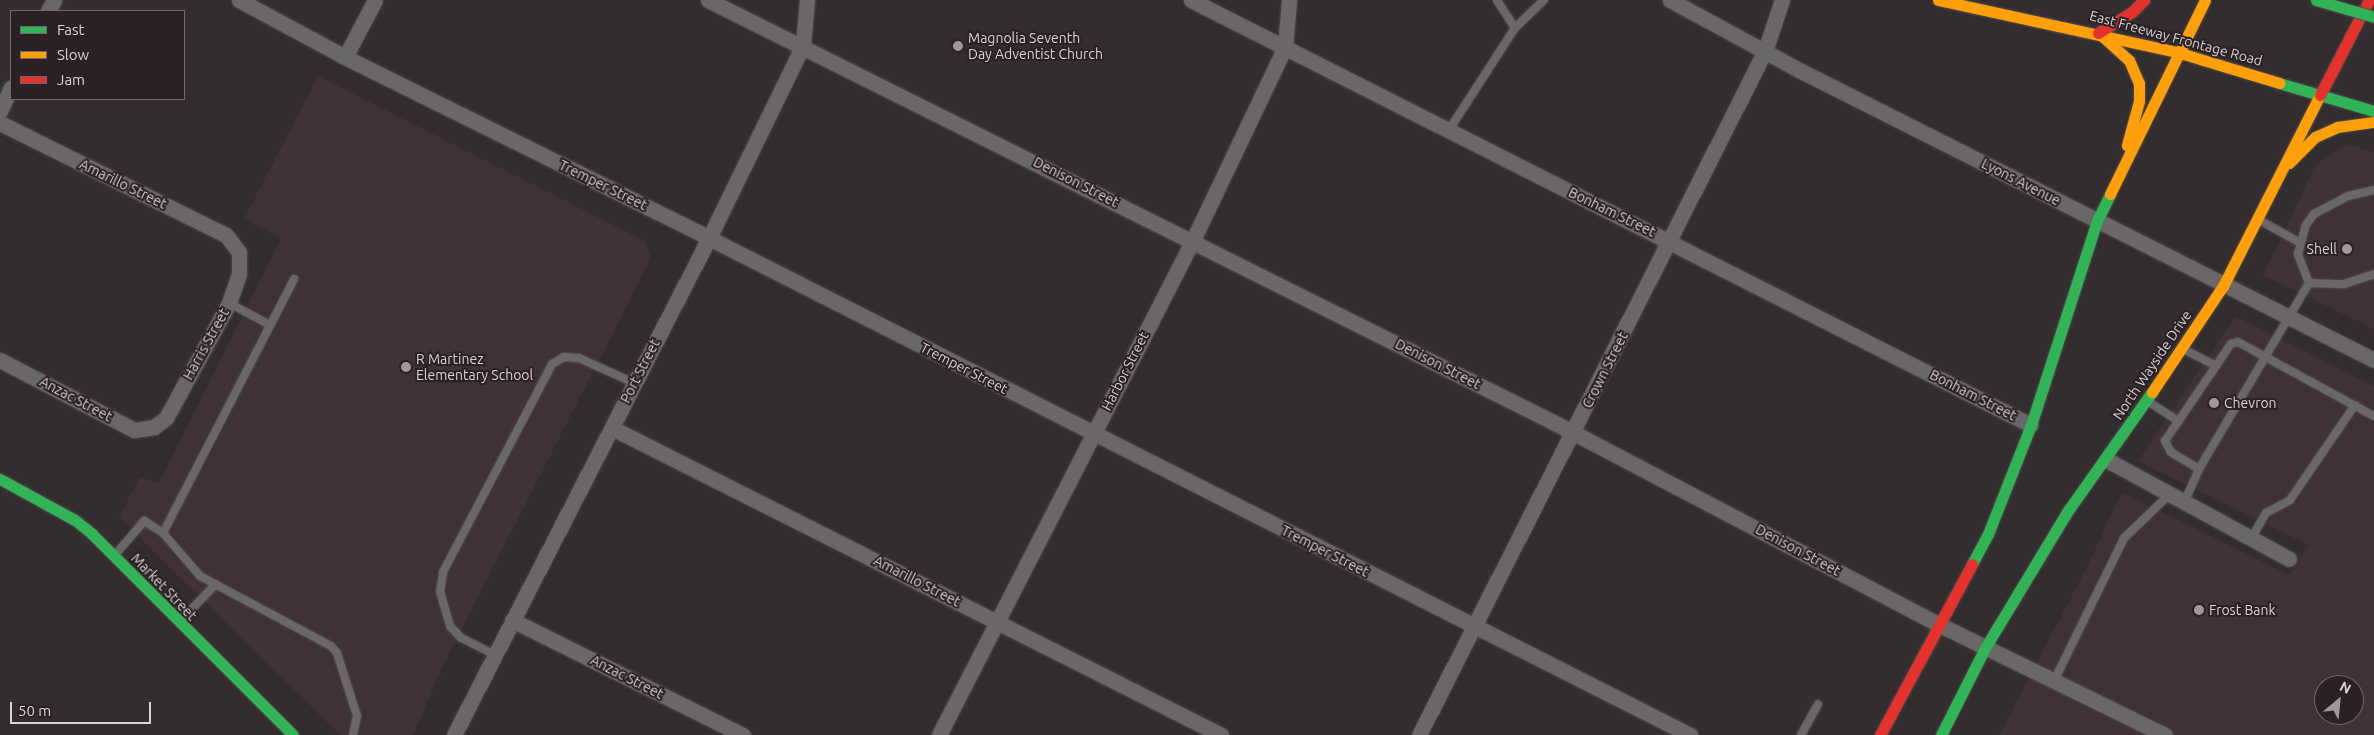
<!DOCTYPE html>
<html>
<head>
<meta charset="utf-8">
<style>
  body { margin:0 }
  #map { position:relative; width:2374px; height:735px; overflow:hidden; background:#332d30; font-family:Ubuntu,sans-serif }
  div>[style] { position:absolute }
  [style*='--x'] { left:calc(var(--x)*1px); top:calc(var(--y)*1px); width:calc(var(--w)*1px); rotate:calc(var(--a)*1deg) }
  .built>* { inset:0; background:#403037 }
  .roads { filter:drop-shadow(0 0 1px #504c4e) drop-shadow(0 0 1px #504c4e) }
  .lane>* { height:8px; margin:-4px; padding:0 4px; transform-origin:4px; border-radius:4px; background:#696767 }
  .street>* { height:15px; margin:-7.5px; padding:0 7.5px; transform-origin:7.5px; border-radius:7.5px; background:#696767 }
  .fast>* { height:11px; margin:-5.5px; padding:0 5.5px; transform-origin:5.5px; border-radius:5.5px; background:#30b455 }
  .slow>* { height:11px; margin:-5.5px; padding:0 5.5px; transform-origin:5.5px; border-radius:5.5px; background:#ff9f0a }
  .jam>* { height:11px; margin:-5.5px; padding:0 5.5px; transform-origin:5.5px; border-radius:5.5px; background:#e5322d }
  .bridges { filter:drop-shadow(0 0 1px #504c4e) drop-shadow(0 0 1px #504c4e) }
  .fast-bridge>* { height:11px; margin:-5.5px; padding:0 5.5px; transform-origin:5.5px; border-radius:5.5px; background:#30b455 }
  .dots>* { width:14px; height:14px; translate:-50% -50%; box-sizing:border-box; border:2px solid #2b2125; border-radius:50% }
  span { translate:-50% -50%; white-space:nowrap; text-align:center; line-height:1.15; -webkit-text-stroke:4px #2b2125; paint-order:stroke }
  .poi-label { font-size:14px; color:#d9d3d5 }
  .left { translate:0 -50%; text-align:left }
  .right { translate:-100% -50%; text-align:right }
  .street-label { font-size:14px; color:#d9d3d5 }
  .legend { position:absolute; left:10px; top:10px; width:175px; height:90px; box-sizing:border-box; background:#2b2125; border:1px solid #71686b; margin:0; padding:6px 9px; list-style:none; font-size:15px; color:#d9d3d5 }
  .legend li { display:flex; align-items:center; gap:10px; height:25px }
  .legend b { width:25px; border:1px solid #71686b }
  .north { position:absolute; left:2314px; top:675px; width:50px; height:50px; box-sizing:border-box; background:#2b2125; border:1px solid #71686b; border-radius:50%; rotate:28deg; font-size:14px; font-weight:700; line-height:20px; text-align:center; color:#d9d3d5 }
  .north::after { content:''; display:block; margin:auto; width:18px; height:22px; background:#9f999b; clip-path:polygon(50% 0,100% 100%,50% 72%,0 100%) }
  .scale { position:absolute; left:10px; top:702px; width:141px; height:22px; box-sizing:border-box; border:2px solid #d9d3d5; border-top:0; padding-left:6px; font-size:15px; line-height:18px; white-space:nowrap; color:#d9d3d5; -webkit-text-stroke:4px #2b2125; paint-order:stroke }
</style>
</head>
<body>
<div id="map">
  <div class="built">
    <i style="clip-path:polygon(318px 76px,645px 241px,651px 258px,444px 664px,413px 735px,342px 735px,337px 732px,119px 517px,140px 477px,158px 484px,282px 238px,244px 219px)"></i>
    <i style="clip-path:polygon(2348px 144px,2374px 152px,2374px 329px,2263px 275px,2316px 164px)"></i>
    <i style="clip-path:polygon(evenodd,2235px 316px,2374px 386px,2374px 735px,1999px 735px,2085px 571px,2122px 492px,2289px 575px,2309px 545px,2138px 461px,2235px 316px,2324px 685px,2354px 685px,2354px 715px,2324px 715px,2324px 685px)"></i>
  </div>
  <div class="roads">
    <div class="lane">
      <i style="--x:1515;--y:28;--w:40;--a:-44"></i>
      <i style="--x:1449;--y:130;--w:121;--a:-57.1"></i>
      <i style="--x:1515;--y:28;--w:33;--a:-123"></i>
      <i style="--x:2259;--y:220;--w:46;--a:28.8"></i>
      <i style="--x:2309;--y:283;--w:31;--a:-111"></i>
      <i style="--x:2298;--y:254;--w:30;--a:-75"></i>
      <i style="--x:2306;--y:225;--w:14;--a:-54"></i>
      <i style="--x:2314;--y:214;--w:38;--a:-28"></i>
      <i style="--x:2348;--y:196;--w:27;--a:-13"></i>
      <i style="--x:229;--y:303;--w:47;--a:28.2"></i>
      <i style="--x:2185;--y:350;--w:35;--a:27"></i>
      <i style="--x:2216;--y:366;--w:27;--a:-56"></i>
      <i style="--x:2231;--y:344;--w:7;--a:-16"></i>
      <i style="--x:2238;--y:342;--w:155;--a:28.6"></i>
      <i style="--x:2149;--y:402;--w:35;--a:33"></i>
      <i style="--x:2199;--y:469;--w:216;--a:-59.4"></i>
      <i style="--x:2309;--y:283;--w:35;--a:2"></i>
      <i style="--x:2344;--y:284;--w:32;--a:-18"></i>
      <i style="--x:2184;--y:503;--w:37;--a:-66"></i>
      <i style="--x:2199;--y:469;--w:33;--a:-149"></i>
      <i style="--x:2171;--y:452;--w:13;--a:-119"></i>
      <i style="--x:2165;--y:441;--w:91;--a:-55.8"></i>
      <i style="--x:163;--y:533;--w:286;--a:-62.7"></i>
      <i style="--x:2251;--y:539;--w:30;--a:-60"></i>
      <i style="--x:2266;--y:513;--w:27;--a:-28"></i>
      <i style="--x:2290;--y:500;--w:115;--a:-55.6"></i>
      <i style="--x:115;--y:555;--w:45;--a:-49.5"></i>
      <i style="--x:144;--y:521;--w:22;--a:32"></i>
      <i style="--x:163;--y:533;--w:57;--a:49.3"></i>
      <i style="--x:200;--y:576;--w:149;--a:28.1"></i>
      <i style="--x:331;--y:646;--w:9;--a:49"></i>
      <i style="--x:337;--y:653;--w:66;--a:72.4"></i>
      <i style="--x:357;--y:716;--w:19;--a:102"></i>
      <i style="--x:181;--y:620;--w:50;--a:-45.8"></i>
      <i style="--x:495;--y:655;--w:38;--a:-153"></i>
      <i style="--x:461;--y:638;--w:16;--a:-133"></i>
      <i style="--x:450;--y:626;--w:35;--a:-106"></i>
      <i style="--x:440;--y:592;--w:20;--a:-81"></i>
      <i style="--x:443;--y:572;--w:235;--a:-62.3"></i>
      <i style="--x:552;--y:364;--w:14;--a:-30"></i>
      <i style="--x:564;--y:357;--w:15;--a:4"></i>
      <i style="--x:579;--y:358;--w:60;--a:24.4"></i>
      <i style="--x:2054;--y:681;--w:159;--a:-63.9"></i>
      <i style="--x:2124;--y:538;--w:62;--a:-43.7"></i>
      <i style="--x:1801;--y:735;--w:35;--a:-61"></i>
    </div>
    <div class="street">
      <i style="--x:239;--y:0;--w:120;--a:28.3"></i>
      <i style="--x:345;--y:57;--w:407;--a:26.4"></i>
      <i style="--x:709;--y:238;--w:1100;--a:26.87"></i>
      <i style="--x:708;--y:0;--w:945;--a:26.54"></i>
      <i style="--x:1553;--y:422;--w:435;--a:27.7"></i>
      <i style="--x:1938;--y:624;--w:253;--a:26.1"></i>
      <i style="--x:1191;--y:0;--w:941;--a:26.84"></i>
      <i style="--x:1670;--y:0;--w:147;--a:28.5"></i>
      <i style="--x:1799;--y:70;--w:644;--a:26.76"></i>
      <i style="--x:48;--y:11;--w:13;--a:-61"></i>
      <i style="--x:345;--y:57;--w:64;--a:-62.2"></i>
      <i style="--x:0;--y:111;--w:26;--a:-65"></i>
      <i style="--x:0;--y:123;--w:252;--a:26.4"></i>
      <i style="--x:226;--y:235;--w:21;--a:53"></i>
      <i style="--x:239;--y:252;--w:22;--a:90"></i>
      <i style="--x:239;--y:274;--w:31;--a:109"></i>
      <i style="--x:229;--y:303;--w:131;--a:118.7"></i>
      <i style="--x:166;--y:418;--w:15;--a:143"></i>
      <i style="--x:154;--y:427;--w:20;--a:171"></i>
      <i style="--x:134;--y:430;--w:151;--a:-152.4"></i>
      <i style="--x:612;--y:428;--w:682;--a:26.75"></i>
      <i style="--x:2107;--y:460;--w:207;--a:28.5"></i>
      <i style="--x:512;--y:620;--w:258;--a:26.5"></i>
      <i style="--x:454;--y:735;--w:559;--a:-62.84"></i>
      <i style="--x:709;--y:238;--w:215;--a:-64"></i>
      <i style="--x:803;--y:45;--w:45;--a:-84.9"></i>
      <i style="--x:939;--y:735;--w:556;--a:-62.84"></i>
      <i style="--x:1193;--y:240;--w:214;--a:-64.5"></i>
      <i style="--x:1285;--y:47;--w:47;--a:-85.1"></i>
      <i style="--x:1419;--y:735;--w:767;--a:-63.17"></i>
      <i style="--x:1765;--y:51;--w:54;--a:-71.6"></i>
    </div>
    <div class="fast">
      <i style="--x:2279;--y:83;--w:99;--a:16.4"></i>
      <i style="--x:0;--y:479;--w:85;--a:28.7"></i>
      <i style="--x:75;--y:520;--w:22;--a:39"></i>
      <i style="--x:92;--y:534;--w:284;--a:45"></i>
      <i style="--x:1972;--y:564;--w:34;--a:-62"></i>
      <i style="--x:1988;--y:534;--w:117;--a:-68.5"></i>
      <i style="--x:2031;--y:425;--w:214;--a:-72.1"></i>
      <i style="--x:2097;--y:221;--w:30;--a:-64"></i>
      <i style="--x:1941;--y:735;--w:97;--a:-63.2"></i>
      <i style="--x:1985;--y:648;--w:159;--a:-58.9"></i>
      <i style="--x:2067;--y:512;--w:147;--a:-54.7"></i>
    </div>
    <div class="slow">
      <i style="--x:1938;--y:0;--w:245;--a:12.3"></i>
      <i style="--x:2177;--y:52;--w:107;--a:16.9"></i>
      <i style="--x:2102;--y:36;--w:36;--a:42"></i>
      <i style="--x:2129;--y:60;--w:25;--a:67"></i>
      <i style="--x:2139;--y:83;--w:18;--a:90"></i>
      <i style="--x:2139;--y:101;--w:46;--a:105.3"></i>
      <i style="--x:2289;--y:163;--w:37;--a:-45"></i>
      <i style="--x:2315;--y:137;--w:24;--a:-24"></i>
      <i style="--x:2337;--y:127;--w:37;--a:-8"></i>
      <i style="--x:2110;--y:194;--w:216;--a:-63.9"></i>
      <i style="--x:2152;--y:392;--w:128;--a:-56.2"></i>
      <i style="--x:2223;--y:286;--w:214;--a:-63.1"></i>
    </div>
    <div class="jam">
      <i style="--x:2098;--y:33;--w:40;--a:-32"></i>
      <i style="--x:2132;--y:12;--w:17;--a:-45"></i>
      <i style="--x:2320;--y:95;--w:107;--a:-62.7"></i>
      <i style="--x:1880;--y:735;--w:194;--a:-61.7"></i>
    </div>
  </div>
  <div class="bridges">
    <div class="fast-bridge">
      <i style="--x:2316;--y:0;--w:60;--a:16.3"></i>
    </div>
  </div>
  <div class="dots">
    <i style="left:958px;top:46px;background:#9f999b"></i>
    <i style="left:2347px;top:249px;background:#9f999b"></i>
    <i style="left:406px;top:367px;background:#9f999b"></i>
    <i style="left:2214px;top:403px;background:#9f999b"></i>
    <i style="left:2199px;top:610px;background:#9f999b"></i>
  </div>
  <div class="poi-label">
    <span class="left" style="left:968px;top:46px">Magnolia Seventh<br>Day Adventist Church</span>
    <span class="right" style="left:2337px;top:249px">Shell</span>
    <span class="left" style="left:416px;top:367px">R Martinez<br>Elementary School</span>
    <span class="left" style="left:2224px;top:403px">Chevron</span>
    <span class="left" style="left:2209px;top:610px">Frost Bank</span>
  </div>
  <div class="street-label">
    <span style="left:2176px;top:38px;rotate:15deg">East Freeway Frontage Road</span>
    <span style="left:1076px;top:182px;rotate:27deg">Denison Street</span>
    <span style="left:2021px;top:182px;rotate:27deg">Lyons Avenue</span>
    <span style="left:123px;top:184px;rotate:26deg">Amarillo Street</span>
    <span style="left:603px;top:185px;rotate:26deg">Tremper Street</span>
    <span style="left:1612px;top:212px;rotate:26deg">Bonham Street</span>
    <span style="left:206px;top:344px;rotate:-61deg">Harris Street</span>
    <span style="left:1438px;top:364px;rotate:27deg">Denison Street</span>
    <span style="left:2152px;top:365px;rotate:-56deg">North Wayside Drive</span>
    <span style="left:964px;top:368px;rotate:27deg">Tremper Street</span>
    <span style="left:1605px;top:370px;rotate:-63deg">Crown Street</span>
    <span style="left:640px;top:371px;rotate:-63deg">Port Street</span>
    <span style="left:1125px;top:371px;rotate:-63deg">Harbor Street</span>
    <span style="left:1973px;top:395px;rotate:27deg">Bonham Street</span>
    <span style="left:76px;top:399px;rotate:28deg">Anzac Street</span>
    <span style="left:1798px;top:550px;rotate:28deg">Denison Street</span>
    <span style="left:1325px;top:551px;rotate:27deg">Tremper Street</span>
    <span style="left:917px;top:581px;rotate:27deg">Amarillo Street</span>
    <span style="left:164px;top:587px;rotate:46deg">Market Street</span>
    <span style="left:627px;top:677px;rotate:27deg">Anzac Street</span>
  </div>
  <ul class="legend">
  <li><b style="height:6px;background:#30b455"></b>Fast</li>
  <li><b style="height:6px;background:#ff9f0a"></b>Slow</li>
  <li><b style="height:6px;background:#e5322d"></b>Jam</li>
  </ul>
  <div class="north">N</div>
  <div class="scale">50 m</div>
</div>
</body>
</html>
